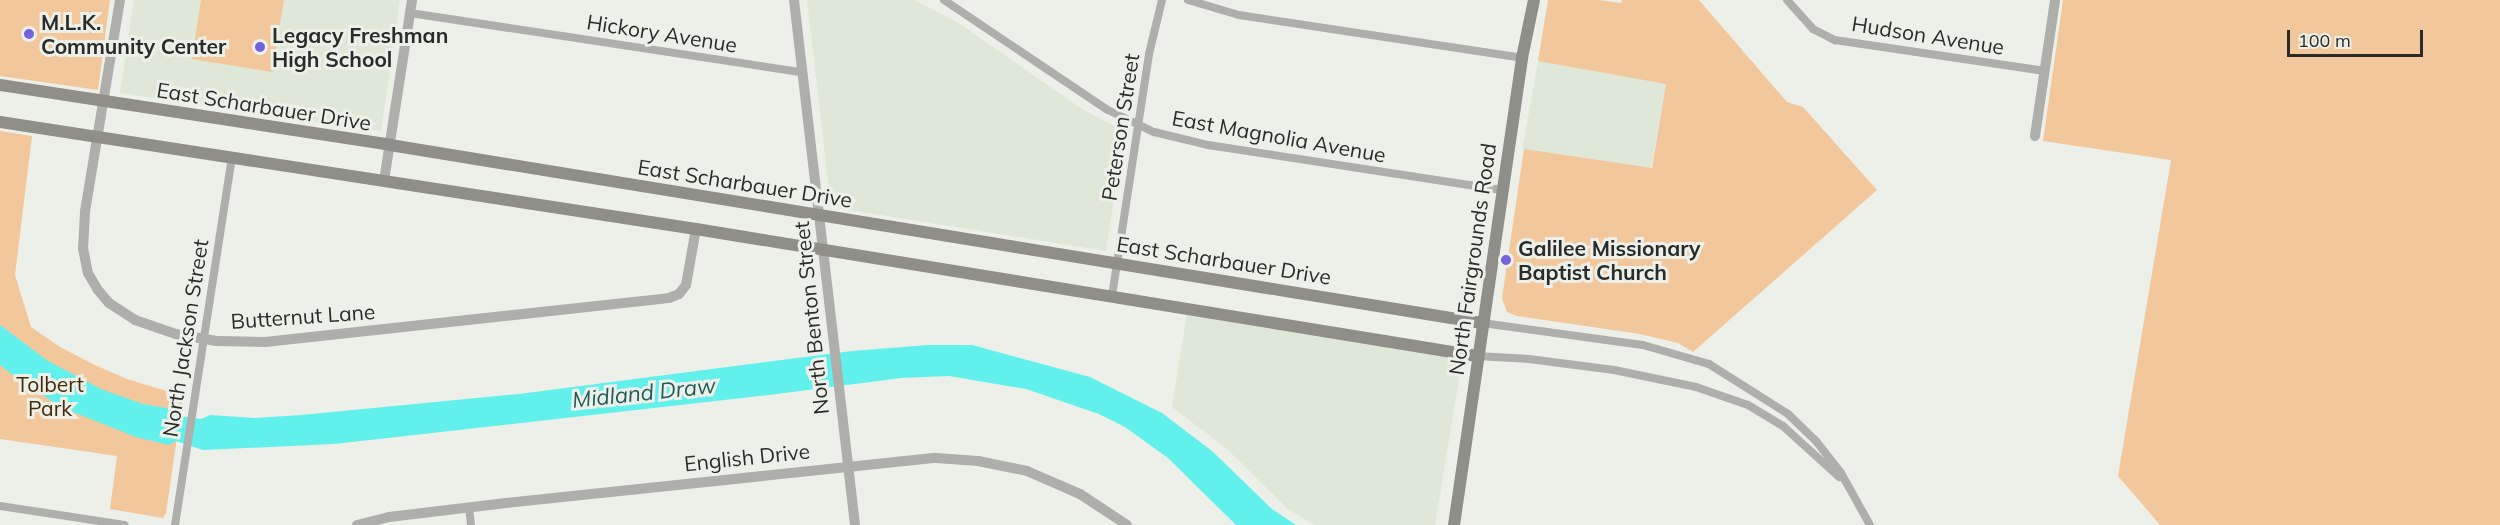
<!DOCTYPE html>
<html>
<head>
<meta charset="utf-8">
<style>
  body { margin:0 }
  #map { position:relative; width:2500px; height:525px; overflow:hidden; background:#ecf0e8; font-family:Mulish,sans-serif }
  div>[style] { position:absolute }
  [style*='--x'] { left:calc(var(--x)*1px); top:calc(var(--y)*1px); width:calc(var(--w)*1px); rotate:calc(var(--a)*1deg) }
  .built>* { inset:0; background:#dfe7d8; transform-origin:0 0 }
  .green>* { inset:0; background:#f1c79b }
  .water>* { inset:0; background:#61f0eb }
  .minor>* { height:8px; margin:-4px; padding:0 4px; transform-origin:4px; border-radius:4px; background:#aeaeaa }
  .tertiary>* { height:10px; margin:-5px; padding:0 5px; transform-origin:5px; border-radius:5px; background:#aeaeaa }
  .secondary>* { height:12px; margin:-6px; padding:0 6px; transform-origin:6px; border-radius:6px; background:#8f8e89 }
  .dots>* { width:16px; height:16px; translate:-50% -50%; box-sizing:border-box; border:3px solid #ecf0e8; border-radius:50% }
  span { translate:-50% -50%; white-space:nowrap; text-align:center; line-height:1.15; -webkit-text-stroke:6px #ecf0e8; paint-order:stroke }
  .poi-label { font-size:21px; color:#2a2c29; font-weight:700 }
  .left { translate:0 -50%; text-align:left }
  .street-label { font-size:21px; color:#2a2c29 }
  .park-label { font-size:21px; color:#452a08 }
  .water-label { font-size:22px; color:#215c5a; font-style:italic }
  .scale { position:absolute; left:2287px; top:30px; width:136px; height:27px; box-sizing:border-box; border:3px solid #2a2c29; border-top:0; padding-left:8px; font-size:18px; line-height:21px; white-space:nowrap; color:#2a2c29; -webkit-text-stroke:4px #ecf0e8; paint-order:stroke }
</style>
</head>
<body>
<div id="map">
  <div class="built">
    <i style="clip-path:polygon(134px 0,400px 0,381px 131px,120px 93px)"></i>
    <i style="clip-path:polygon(807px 0,915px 0,960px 24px,1082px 109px,1125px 132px,1106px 251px,831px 207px)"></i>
    <i style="left:1538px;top:61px;width:130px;height:89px;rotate:10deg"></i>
    <i style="clip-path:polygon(1187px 314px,1457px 356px,1462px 361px,1435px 525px,1314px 525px,1288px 509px,1227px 449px,1172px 407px)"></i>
  </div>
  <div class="green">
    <i style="clip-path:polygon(0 0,110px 0,98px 90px,0 76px)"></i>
    <i style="clip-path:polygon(201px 0,284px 0,272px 72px,192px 59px)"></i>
    <i style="clip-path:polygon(1548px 0,1599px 0,1621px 3px,1622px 0,1699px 0,1787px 102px,1803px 107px,1877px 190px,1693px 352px,1678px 343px,1640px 334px,1517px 316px,1507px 312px,1502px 298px,1524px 149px,1652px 168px,1666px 84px,1538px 61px)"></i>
    <i style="clip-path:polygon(2063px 0,2500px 0,2500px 525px,2160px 525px,2118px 476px,2171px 160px,2043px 141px)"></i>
    <i style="clip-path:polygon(0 131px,32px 136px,15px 275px,31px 327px,60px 347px,95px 365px,127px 379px,183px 396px,166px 513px,163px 518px,110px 509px,117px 456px,0 439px)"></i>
  </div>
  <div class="water">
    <i style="clip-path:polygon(0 325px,48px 361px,103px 390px,143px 404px,172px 409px,180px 416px,201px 419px,210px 415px,255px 418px,301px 415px,519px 394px,852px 351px,928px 345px,972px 345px,1090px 377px,1162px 413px,1212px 451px,1272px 509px,1296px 525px,1236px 525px,1168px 458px,1125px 427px,1099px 414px,1026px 389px,949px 376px,901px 378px,769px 395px,334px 444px,203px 450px,176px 441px,169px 445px,136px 437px,63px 408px,19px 380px,0 365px)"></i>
  </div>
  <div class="minor">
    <i style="--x:944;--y:0;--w:197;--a:33.9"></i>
    <i style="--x:1108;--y:110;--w:51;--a:25.6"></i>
    <i style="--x:1154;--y:132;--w:56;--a:13.5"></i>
    <i style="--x:1208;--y:145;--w:297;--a:8.7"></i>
    <i style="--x:1188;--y:0;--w:53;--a:16.4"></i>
    <i style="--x:1239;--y:15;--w:286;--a:8.6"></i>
    <i style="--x:1787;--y:0;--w:39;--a:48"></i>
    <i style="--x:1813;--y:29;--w:25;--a:27"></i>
    <i style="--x:1835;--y:40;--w:211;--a:8.4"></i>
    <i style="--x:410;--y:13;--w:396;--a:8.6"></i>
    <i style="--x:1112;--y:296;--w:245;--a:-81.3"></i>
    <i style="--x:1149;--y:54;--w:56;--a:-76.5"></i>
    <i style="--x:1482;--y:323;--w:162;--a:7.8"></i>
    <i style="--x:1643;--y:345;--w:69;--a:16.1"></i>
    <i style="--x:1709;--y:364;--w:93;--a:32.3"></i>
    <i style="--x:1788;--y:414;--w:39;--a:44"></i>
    <i style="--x:1816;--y:441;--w:41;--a:52"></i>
    <i style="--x:1841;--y:473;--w:60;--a:60.9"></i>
    <i style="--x:1477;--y:356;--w:52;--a:3.3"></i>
    <i style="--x:1529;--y:359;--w:86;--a:7.4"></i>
    <i style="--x:1614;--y:370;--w:84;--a:11.7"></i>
    <i style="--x:1696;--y:387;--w:55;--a:19.1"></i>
    <i style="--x:1748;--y:405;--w:41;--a:31"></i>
    <i style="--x:1783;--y:426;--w:76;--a:42.3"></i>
    <i style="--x:0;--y:506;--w:126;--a:8.6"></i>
    <i style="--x:469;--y:508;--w:17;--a:83"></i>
    <i style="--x:175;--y:525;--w:371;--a:-81.2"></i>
  </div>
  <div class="tertiary">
    <i style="--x:120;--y:0;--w:215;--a:99.4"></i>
    <i style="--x:85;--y:212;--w:36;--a:93"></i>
    <i style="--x:83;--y:248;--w:25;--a:79"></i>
    <i style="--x:88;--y:273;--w:20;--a:60"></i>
    <i style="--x:98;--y:290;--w:17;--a:50"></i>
    <i style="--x:109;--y:303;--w:31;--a:33"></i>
    <i style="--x:135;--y:320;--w:43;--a:18.9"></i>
    <i style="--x:176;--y:334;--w:41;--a:9.9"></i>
    <i style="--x:216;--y:341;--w:49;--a:1.2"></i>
    <i style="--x:265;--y:342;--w:406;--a:-6.2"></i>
    <i style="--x:669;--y:298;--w:11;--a:-22"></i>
    <i style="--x:679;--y:294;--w:11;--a:-52"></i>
    <i style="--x:686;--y:285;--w:57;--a:-79.9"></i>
    <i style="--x:794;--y:0;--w:529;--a:83.37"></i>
    <i style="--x:2035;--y:136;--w:137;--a:-81.6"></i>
    <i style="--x:384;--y:181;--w:183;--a:-81.2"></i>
    <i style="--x:357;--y:525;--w:33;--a:-14"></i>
    <i style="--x:389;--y:517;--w:118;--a:-6.8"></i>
    <i style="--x:506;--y:503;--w:432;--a:-6"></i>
    <i style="--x:936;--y:458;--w:42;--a:4.1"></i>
    <i style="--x:978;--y:461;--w:50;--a:11.5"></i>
    <i style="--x:1027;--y:471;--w:58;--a:23.5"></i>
    <i style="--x:1080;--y:494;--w:56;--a:33.4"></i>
  </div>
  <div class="secondary">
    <i style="--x:0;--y:85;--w:395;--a:8.7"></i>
    <i style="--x:390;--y:145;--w:1106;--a:9.26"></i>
    <i style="--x:0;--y:122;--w:704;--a:8.74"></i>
    <i style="--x:696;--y:229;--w:791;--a:9.24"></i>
    <i style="--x:1454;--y:525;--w:472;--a:-81.7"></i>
    <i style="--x:1522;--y:58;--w:59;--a:-78.3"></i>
  </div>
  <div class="dots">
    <i style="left:29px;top:34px;background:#7263dd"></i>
    <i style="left:260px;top:47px;background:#7263dd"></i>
    <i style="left:1506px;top:260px;background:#7263dd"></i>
  </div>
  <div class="poi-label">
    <span class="left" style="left:41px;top:34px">M.L.K.<br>Community Center</span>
    <span class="left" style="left:272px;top:47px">Legacy Freshman<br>High School</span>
    <span class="left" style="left:1518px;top:260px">Galilee Missionary<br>Baptist Church</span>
  </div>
  <div class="street-label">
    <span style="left:662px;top:33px;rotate:9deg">Hickory Avenue</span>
    <span style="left:1928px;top:35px;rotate:9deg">Hudson Avenue</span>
    <span style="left:264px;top:106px;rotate:9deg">East Scharbauer Drive</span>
    <span style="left:1120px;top:127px;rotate:-81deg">Peterson Street</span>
    <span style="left:1279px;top:136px;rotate:10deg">East Magnolia Avenue</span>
    <span style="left:745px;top:183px;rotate:9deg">East Scharbauer Drive</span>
    <span style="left:1472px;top:259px;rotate:-82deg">North Fairgrounds Road</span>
    <span style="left:1224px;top:260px;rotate:9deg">East Scharbauer Drive</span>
    <span style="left:303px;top:316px;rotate:-4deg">Butternut Lane</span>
    <span style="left:811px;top:318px;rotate:-96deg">North Benton Street</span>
    <span style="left:185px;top:338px;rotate:-81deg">North Jackson Street</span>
    <span style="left:747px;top:457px;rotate:-6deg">English Drive</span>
  </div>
  <div class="park-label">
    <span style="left:50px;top:396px">Tolbert<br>Park</span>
  </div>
  <div class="water-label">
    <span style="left:644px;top:393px;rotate:-6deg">Midland Draw</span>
  </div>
  <div class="scale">100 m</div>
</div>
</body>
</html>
